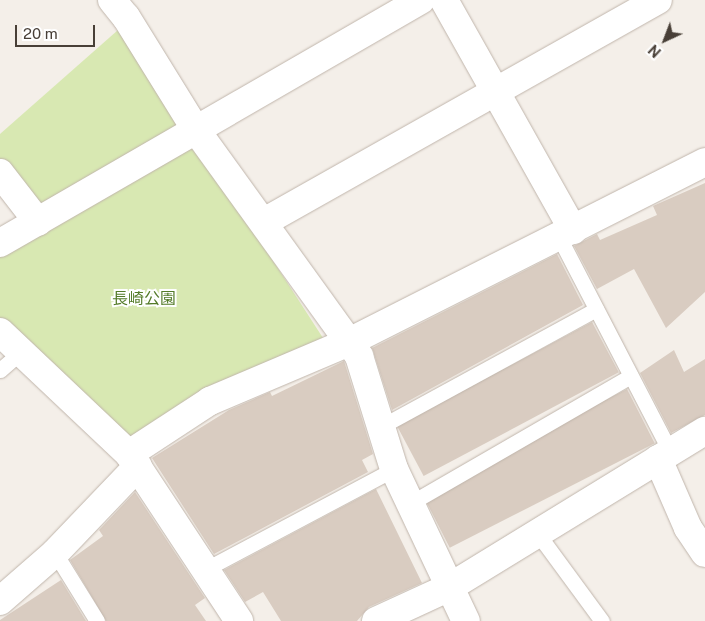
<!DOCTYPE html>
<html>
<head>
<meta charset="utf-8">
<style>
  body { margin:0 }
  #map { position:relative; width:705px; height:621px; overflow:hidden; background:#f4efe9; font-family:"Public Sans","Noto Sans JP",sans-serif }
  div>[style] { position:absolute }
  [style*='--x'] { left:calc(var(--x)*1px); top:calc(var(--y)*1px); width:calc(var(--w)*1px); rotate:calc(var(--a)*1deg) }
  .green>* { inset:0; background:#d8e8b2 }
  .building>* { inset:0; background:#d9ccc1; transform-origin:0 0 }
  .roads { filter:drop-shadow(0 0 1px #c0b5ab) drop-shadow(0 0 1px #c0b5ab) }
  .lane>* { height:15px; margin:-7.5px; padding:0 7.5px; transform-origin:7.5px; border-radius:7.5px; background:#fff }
  .street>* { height:28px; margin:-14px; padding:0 14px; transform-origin:14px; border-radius:14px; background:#fff }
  span { translate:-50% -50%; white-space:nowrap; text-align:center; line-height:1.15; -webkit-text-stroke:4px #fff; paint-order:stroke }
  .park-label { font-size:16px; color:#547b29 }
  .north { position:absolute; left:640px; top:15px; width:50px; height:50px; -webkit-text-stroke:4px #fff; paint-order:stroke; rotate:223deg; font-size:14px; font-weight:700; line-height:20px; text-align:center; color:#483f37 }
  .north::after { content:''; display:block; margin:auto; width:18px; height:22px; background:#483f37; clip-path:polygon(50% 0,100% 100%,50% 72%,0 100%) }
  .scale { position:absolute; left:15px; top:25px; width:80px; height:22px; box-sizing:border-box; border:2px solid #483f37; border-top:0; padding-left:6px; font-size:15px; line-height:18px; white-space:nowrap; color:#483f37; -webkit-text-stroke:4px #fff; paint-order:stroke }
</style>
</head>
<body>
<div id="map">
  <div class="green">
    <i style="clip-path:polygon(118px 30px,184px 126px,38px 222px,0 173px,0 134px)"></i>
    <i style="clip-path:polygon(191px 144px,199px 146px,323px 338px,208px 393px,141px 438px,121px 434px,0 329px,0 246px)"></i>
  </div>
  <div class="building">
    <i style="clip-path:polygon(705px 183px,705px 292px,666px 328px,634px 269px,597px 289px,574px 246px,597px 234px,600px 240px,657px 215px,653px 206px)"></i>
    <i style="clip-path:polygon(557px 254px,583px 305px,392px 410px,372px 348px)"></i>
    <i style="left:592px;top:322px;width:57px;height:221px;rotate:62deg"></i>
    <i style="clip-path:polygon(674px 350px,684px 372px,705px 359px,705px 415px,671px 433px,640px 373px)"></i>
    <i style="clip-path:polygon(344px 361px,373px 454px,362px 460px,368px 472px,214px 554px,152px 458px,229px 410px,270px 392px,272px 396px)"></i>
    <i style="left:627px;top:389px;width:61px;height:230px;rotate:63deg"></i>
    <i style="clip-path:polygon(376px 489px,422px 583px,369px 607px,357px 621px,281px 621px,263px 592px,245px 602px,224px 570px)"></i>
    <i style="clip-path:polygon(135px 492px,205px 598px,195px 605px,206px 621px,106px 621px,70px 560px,103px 536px,99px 530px)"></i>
    <i style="clip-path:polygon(61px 580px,86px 621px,0 621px,0 620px)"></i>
  </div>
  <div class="roads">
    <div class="lane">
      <i style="--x:559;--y:237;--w:241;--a:62.6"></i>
      <i style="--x:0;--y:370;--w:28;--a:-41"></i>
      <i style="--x:380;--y:427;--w:246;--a:-28.6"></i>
      <i style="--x:409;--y:504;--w:256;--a:-30"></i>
      <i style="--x:538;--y:534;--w:108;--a:53.7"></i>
      <i style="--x:55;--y:553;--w:80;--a:58.3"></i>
      <i style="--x:204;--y:570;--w:215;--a:-28"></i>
    </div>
    <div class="street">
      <i style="--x:112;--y:0;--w:22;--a:51"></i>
      <i style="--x:126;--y:17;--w:133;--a:58.2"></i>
      <i style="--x:196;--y:130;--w:279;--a:54.2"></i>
      <i style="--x:359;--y:356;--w:118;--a:72.8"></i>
      <i style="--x:394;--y:469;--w:168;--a:64.7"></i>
      <i style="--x:444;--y:0;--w:264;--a:60.7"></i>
      <i style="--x:0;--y:173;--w:62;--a:52.2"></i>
      <i style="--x:264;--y:222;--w:452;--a:-29.4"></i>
      <i style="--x:0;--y:243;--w:486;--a:-30"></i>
      <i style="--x:0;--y:332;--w:178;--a:43.4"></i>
      <i style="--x:129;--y:454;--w:200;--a:56.6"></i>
      <i style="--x:129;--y:454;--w:97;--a:-33.2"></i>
      <i style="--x:210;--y:401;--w:151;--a:-23"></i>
      <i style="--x:349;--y:342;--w:399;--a:-26.8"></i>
      <i style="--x:658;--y:459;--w:75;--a:66.5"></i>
      <i style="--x:688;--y:528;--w:30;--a:56"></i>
      <i style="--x:0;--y:601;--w:73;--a:-41.1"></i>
      <i style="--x:55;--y:553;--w:120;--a:-46.3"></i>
      <i style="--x:376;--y:621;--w:81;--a:-24.7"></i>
      <i style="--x:450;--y:587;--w:299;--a:-31.5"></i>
    </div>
  </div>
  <div class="park-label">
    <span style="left:144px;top:299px">長崎公園</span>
  </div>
  <div class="north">N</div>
  <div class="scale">20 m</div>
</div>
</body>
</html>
